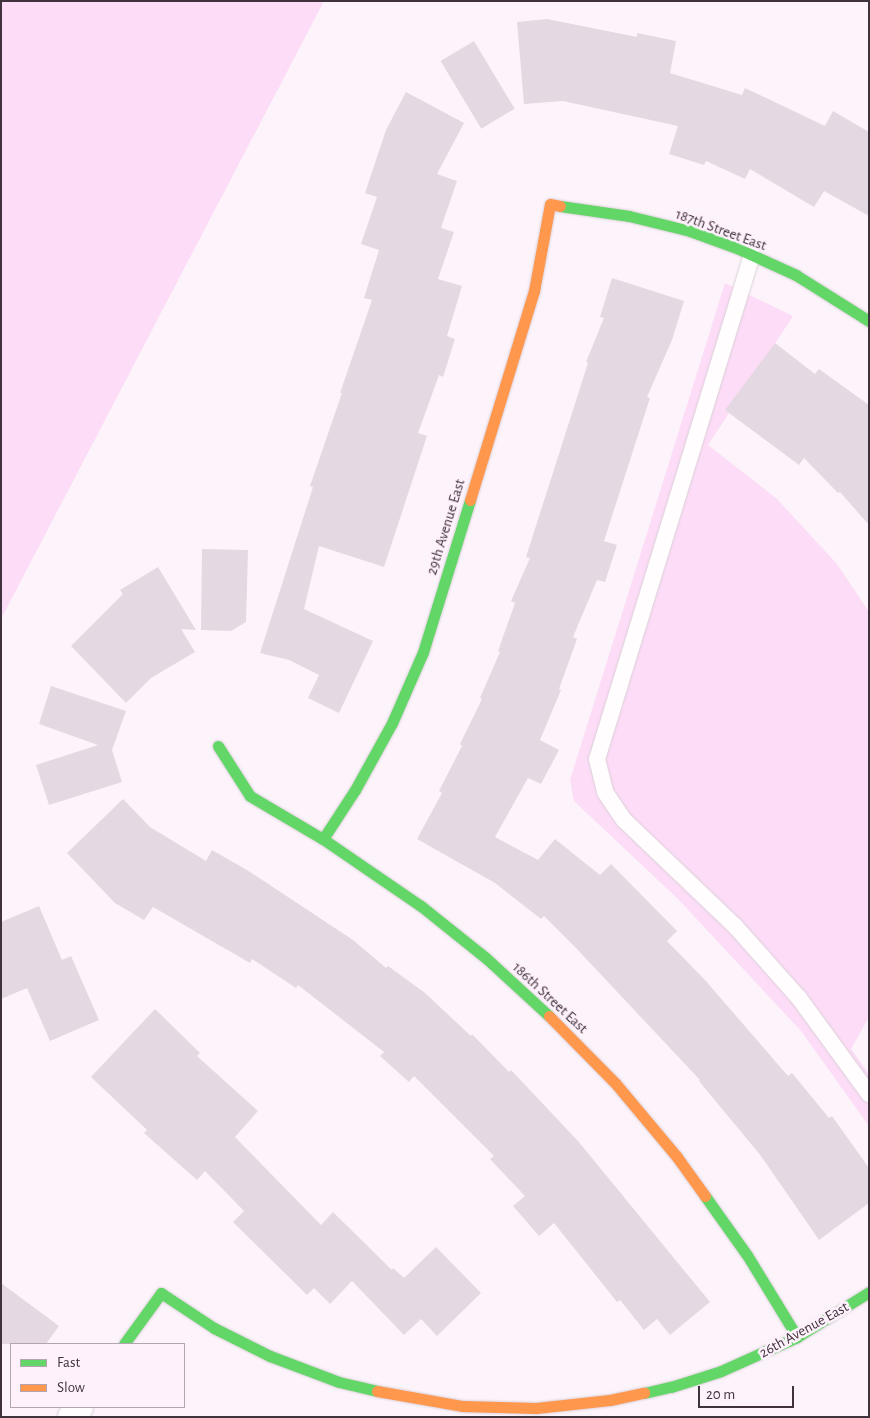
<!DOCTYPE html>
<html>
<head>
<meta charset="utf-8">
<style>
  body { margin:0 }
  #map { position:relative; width:870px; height:1418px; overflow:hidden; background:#fcf4fa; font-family:"Alegreya Sans",sans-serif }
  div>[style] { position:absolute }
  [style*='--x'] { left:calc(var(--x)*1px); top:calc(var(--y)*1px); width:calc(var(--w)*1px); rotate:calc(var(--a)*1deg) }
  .green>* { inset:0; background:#fcdcf6 }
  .building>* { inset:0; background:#e4d9e2; transform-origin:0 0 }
  .roads { filter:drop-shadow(0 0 1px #dbd0d9) drop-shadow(0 0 1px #dbd0d9) }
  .lane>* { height:16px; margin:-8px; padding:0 8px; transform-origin:8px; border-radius:8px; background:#fffdfe }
  .street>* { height:28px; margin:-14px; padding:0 14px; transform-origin:14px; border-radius:14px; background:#fffdfe }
  .fast>* { height:11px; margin:-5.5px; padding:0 5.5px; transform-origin:5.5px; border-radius:5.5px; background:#63d668 }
  .slow>* { height:11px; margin:-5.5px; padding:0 5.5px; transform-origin:5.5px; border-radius:5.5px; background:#ff974d }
  span { translate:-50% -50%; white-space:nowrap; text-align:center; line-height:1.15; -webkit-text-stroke:5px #fff1fc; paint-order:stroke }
  .street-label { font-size:15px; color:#40333e }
  .frame { position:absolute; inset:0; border:2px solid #40333e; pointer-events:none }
  .legend { position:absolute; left:10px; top:1343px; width:175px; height:65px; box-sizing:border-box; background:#fff1fc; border:1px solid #b3a5b0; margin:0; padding:6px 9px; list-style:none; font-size:15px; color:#40333e }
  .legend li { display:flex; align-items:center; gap:10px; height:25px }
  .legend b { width:25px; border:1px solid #b3a5b0 }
  .scale { position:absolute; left:698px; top:1386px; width:96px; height:22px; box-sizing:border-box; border:2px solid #40333e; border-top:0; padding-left:6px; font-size:15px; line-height:18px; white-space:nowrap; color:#40333e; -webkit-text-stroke:4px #fff1fc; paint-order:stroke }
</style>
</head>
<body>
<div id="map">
  <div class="green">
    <i style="clip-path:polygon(1px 1px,324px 1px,1px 619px)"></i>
    <i style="clip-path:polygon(725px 283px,793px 316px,708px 445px,777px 499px,837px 564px,869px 612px,869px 1017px,851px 1049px,869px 1074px,869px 1126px,801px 1031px,678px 899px,574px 801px,570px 780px)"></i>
  </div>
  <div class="building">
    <i style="clip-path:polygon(547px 19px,637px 37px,637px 33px,676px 41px,670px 73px,742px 95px,745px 88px,825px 126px,833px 111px,869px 132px,869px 216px,824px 191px,814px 207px,750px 169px,745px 179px,706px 161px,704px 165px,669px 154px,678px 126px,563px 101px,524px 104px,517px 22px)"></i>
    <i style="left:474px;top:41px;width:79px;height:39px;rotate:59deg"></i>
    <i style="clip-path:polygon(406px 92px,464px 123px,437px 174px,457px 181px,441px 228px,454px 232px,438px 279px,462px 286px,447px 336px,455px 339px,443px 377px,439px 375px,418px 433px,427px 436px,384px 567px,319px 546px,304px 609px,373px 641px,339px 713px,308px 698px,319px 675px,289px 660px,260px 653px,313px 487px,310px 486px,342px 393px,340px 393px,372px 300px,364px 298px,379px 250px,361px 244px,377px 197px,365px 193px,386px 130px)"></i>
    <i style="clip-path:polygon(612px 278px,684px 301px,672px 340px,647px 397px,650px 398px,604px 541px,617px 545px,605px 582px,597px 580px,573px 637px,577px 639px,559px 689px,561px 690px,540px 740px,559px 750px,541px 784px,528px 778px,495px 837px,538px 860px,555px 839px,600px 875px,611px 864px,677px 931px,667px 941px,705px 980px,788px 1076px,792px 1073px,829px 1118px,832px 1116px,869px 1168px,869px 1203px,819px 1240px,761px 1156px,699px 1081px,700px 1080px,575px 947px,544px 916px,541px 919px,495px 883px,417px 839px,442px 793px,439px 791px,462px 746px,460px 744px,482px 699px,480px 698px,500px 652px,498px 651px,515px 603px,511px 601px,530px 558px,526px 557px,588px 363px,586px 362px,604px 318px,600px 317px)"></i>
    <i style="clip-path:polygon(775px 343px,815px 374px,819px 369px,869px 405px,869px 525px,840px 492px,838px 493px,804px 458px,799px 465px,725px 410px)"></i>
    <i style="clip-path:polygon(202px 549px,248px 550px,246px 622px,231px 631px,201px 630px)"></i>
    <i style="clip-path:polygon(158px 567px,196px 630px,181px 629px,195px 652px,151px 678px,126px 703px,71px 646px,123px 594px,120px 590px)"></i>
    <i style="clip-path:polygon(51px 686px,126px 711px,112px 750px,122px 782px,49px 805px,36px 765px,98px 745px,39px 724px)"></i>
    <i style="clip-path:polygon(123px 799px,150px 827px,206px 861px,212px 850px,247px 870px,353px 940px,386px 968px,388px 966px,425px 993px,471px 1036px,472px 1034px,509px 1072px,511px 1070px,578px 1141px,710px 1302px,670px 1335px,657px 1319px,644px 1330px,620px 1300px,617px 1302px,554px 1223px,539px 1236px,513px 1206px,525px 1196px,490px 1159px,494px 1156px,414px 1076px,409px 1082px,380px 1056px,384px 1052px,298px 985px,296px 988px,252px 959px,250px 963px,153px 907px,144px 920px,115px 903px,67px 853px)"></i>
    <i style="clip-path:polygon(39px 906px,62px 960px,71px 956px,99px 1020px,50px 1041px,27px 988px,1px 999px,1px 922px)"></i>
    <i style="clip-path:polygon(155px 1009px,200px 1053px,197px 1056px,258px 1111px,235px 1137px,321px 1225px,333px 1212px,392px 1270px,393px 1268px,404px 1278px,436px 1247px,481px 1293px,437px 1336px,421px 1319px,404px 1335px,352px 1281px,330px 1304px,314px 1288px,307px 1295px,233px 1222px,244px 1211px,205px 1171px,197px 1180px,144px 1133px,147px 1130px,91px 1077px)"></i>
    <i style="clip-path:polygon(1px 1283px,59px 1326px,46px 1344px,1px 1344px)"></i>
  </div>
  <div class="roads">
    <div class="lane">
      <i style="--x:752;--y:255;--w:527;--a:107.09"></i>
      <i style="--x:597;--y:759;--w:34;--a:76"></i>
      <i style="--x:605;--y:792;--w:34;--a:56"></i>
      <i style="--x:624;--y:820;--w:153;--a:43.7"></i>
      <i style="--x:735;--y:926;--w:96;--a:48.4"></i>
      <i style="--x:799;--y:998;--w:119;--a:53.9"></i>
    </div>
    <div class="street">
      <i style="--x:72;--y:1417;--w:12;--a:-55"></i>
    </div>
    <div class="fast">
      <i style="--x:560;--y:206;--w:70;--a:8.2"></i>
      <i style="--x:629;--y:216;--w:63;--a:13.8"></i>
      <i style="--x:690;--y:231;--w:52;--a:20.2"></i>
      <i style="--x:739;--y:249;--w:63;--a:24.5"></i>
      <i style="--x:796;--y:275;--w:86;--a:32.2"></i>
      <i style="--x:218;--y:746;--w:59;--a:57.4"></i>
      <i style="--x:250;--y:796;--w:85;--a:30.5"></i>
      <i style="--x:323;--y:839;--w:119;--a:34.4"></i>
      <i style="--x:421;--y:906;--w:83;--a:38.7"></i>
      <i style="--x:486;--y:958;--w:86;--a:42.6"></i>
      <i style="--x:323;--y:839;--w:59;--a:-56.9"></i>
      <i style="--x:355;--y:790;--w:77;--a:-61.1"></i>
      <i style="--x:392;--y:723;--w:77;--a:-66.4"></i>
      <i style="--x:423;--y:652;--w:159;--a:-72.8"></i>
      <i style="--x:705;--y:1196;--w:72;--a:54.6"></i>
      <i style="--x:747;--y:1255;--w:96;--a:58.6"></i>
      <i style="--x:124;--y:1344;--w:63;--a:-54"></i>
      <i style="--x:161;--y:1293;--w:64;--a:33.4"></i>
      <i style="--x:214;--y:1328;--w:63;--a:26.6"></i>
      <i style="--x:270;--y:1356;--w:74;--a:20.6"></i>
      <i style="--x:339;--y:1382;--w:39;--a:13"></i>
      <i style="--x:644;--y:1393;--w:28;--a:-13"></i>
      <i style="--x:671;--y:1387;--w:52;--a:-17.7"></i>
      <i style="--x:721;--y:1371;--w:83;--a:-24.1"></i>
      <i style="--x:797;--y:1337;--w:85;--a:-32"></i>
    </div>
    <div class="slow">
      <i style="--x:470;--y:500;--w:219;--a:-73"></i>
      <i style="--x:534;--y:291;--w:88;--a:-79.6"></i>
      <i style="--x:550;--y:204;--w:10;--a:11"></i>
      <i style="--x:549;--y:1016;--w:95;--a:45.4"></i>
      <i style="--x:616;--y:1084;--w:95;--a:50.1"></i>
      <i style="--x:677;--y:1157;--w:48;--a:54.3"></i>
      <i style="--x:377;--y:1391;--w:86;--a:10"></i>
      <i style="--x:462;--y:1406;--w:74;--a:1.5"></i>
      <i style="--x:536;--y:1408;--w:74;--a:-6.2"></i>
      <i style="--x:610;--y:1400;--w:35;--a:-12"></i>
    </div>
  </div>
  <div class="street-label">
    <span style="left:721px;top:230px;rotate:20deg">187th Street East</span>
    <span style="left:446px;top:527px;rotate:-73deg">29th Avenue East</span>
    <span style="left:550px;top:998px;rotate:43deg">186th Street East</span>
    <span style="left:804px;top:1330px;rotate:-29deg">26th Avenue East</span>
  </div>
  <div class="frame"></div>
  <ul class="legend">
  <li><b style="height:6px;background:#63d668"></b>Fast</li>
  <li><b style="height:6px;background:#ff974d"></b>Slow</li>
  </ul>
  <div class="scale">20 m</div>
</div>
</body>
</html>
